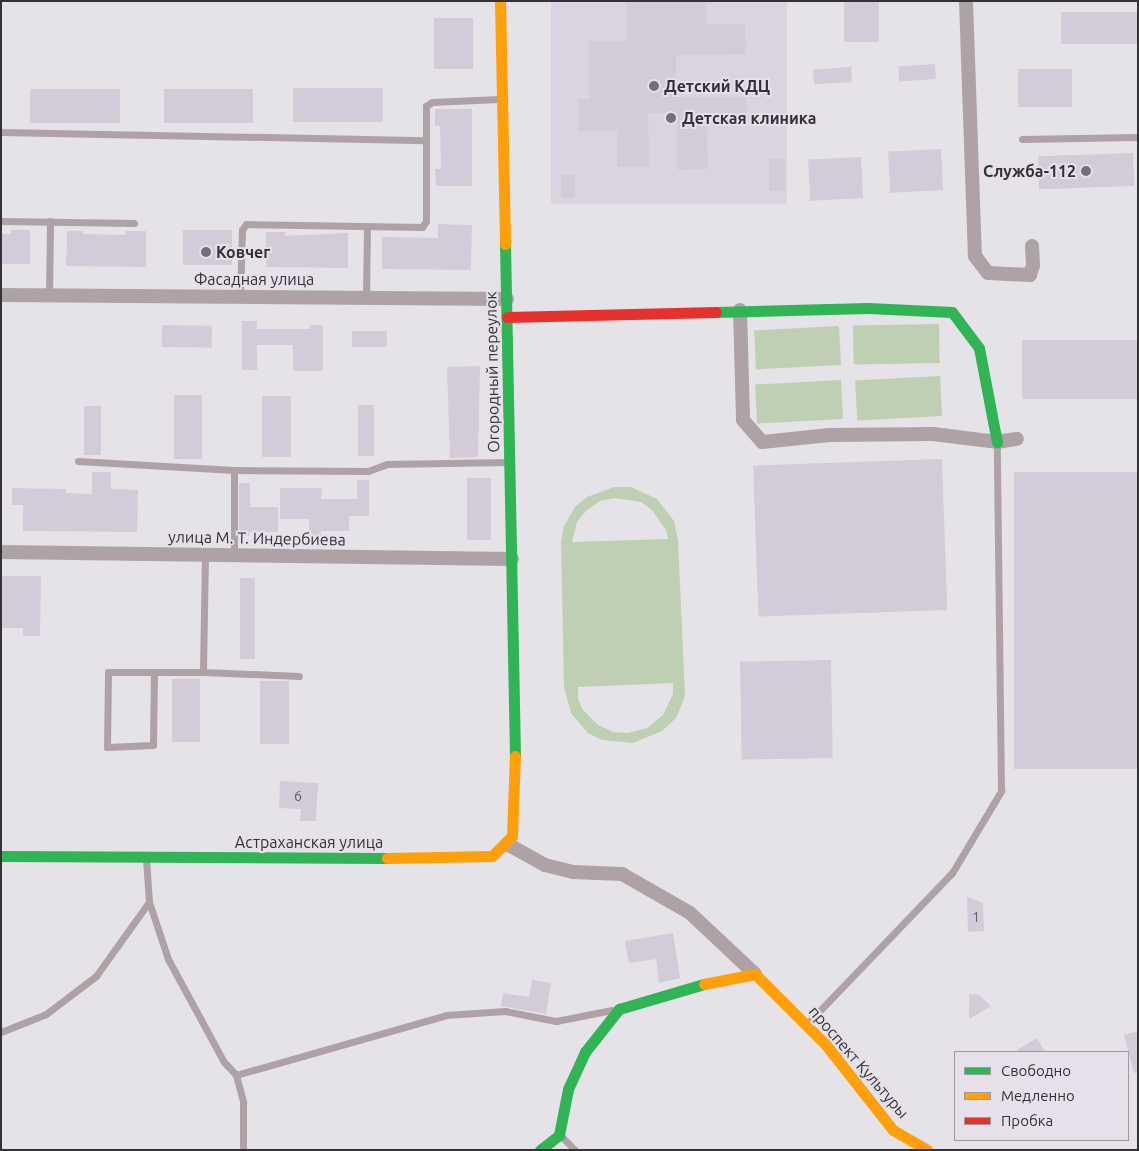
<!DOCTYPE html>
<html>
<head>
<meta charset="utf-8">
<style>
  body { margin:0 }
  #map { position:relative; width:1139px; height:1151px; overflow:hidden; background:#e5e2e8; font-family:Ubuntu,sans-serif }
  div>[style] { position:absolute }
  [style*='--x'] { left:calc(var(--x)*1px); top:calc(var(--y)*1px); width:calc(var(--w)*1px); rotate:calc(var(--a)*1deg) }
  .built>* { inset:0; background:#dad4e0; transform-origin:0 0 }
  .green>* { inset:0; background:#becfb4; transform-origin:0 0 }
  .building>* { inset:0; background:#d3ccd8; transform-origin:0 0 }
  .lane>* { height:7px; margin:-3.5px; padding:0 3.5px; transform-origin:3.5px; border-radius:3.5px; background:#aea2a7 }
  .street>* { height:14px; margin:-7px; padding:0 7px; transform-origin:7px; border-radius:7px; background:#aea2a7 }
  .fast>* { height:11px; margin:-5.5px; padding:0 5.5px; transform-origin:5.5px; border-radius:5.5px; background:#30b455 }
  .slow>* { height:11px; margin:-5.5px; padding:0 5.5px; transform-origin:5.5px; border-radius:5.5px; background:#ff9f0a }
  .jam>* { height:11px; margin:-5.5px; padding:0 5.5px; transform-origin:5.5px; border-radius:5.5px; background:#e5322d }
  .dots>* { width:14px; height:14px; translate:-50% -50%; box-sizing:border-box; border:2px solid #e5e0ea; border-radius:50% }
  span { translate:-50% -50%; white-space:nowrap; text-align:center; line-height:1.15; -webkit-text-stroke:4px #e5e0ea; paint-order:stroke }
  .number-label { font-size:14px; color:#5f5c62 }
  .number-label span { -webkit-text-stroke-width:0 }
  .poi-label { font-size:16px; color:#343236; font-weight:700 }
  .left { translate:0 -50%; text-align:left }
  .right { translate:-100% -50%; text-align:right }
  .street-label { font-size:16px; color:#343236 }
  .frame { position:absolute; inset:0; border:2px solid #343236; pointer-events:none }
  .legend { position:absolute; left:954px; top:1051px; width:175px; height:90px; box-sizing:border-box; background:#e5e0ea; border:1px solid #9e9aa2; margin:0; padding:6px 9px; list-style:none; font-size:15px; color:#343236 }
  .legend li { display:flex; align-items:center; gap:10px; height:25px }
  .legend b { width:25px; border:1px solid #9e9aa2 }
</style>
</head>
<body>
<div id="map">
  <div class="built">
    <i style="left:551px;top:1px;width:236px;height:203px"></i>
  </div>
  <div class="green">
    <i style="left:939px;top:324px;width:39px;height:86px;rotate:89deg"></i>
    <i style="left:839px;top:326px;width:39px;height:85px;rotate:87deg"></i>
    <i style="left:940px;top:376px;width:40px;height:85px;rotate:87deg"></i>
    <i style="left:841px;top:380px;width:39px;height:86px;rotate:87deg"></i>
    <i style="clip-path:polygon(evenodd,614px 487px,631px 487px,657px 499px,674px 521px,678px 540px,685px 696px,676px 718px,662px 731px,633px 743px,602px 740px,588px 733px,571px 713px,564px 687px,561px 542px,564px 526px,575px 507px,587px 497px,614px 487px,614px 498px,641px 502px,652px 510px,666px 530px,668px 539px,572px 542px,577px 522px,586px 511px,600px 501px,614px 498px,614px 487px,673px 683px,673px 694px,663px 715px,647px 728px,628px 733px,613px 732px,598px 725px,583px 710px,578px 699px,578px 687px,673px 683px)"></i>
  </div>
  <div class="building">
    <i style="clip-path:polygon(626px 1px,706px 1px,706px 24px,745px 24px,746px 54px,676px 55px,677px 97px,746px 97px,747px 126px,707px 126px,708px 169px,678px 170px,677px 113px,648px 113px,649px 167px,617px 167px,617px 131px,578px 131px,578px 99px,590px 99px,589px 41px,627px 41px)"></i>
    <i style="left:844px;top:1px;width:35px;height:41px"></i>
    <i style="left:1061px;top:12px;width:77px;height:32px"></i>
    <i style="left:434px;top:18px;width:39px;height:51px"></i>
    <i style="left:935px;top:64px;width:15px;height:37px;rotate:86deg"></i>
    <i style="left:851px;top:67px;width:15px;height:38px;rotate:86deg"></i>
    <i style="left:1018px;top:69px;width:54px;height:38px"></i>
    <i style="left:383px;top:88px;width:34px;height:90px;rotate:90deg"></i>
    <i style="left:120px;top:89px;width:34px;height:90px;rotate:90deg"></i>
    <i style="left:253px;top:89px;width:34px;height:89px;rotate:90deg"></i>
    <i style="clip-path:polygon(435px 109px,472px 109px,472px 186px,436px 186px,435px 169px,441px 169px,440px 126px,435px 126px)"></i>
    <i style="left:941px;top:149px;width:41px;height:53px;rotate:87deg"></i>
    <i style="left:1133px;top:153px;width:33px;height:95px;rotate:88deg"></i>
    <i style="left:861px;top:157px;width:41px;height:53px;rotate:87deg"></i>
    <i style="left:769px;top:159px;width:16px;height:32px"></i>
    <i style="left:561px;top:175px;width:14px;height:23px"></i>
    <i style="clip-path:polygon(438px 224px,472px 225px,471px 270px,382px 269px,382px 237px,438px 238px)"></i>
    <i style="clip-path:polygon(11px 230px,30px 230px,30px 264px,1px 264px,1px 234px,11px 234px)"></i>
    <i style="left:183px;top:230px;width:49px;height:35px"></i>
    <i style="clip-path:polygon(67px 231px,83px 231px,83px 234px,126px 235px,126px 231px,146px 231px,146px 267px,66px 266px)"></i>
    <i style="clip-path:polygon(266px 232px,285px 232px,285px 236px,348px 233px,348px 268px,266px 267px)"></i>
    <i style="clip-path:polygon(242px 321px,257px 321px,257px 329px,310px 329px,310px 325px,323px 325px,323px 371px,293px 371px,293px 345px,257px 345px,257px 370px,242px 370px)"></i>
    <i style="left:162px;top:325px;width:50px;height:22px;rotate:1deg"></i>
    <i style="left:352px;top:331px;width:35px;height:16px"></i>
    <i style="left:1022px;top:340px;width:116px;height:59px"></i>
    <i style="clip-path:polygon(480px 366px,478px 457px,450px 458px,447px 367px)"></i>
    <i style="left:174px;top:395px;width:28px;height:64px"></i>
    <i style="left:262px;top:396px;width:29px;height:61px"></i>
    <i style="left:358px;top:405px;width:16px;height:51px"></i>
    <i style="left:84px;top:406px;width:17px;height:49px"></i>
    <i style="left:942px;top:459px;width:151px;height:189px;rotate:88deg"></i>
    <i style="clip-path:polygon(92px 472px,111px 472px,111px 489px,138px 490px,137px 532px,23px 531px,23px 505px,12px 505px,12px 488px,66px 489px,66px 493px,92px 494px)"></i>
    <i style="left:1138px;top:472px;width:297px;height:124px;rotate:90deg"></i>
    <i style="left:467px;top:478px;width:24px;height:62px"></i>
    <i style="clip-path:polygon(357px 480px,369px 480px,369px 516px,349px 516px,349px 531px,321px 531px,321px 536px,309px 536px,309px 519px,280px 519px,280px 488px,322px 488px,321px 499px,357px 499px)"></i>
    <i style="clip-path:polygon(239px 483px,250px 483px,250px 507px,278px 507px,278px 532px,249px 532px,249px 536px,239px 536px)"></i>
    <i style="clip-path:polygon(1px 576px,41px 576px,40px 636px,23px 636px,23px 628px,1px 628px)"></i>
    <i style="left:240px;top:578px;width:15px;height:81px"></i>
    <i style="left:831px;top:660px;width:98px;height:91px;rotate:89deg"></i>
    <i style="left:200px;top:679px;width:63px;height:28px;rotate:90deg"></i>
    <i style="left:260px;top:681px;width:29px;height:63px"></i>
    <i style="clip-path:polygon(280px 781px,318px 783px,316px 821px,300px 821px,301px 809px,279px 808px)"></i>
    <i style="clip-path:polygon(967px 897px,983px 903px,984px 931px,968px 932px)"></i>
    <i style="clip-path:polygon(673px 933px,680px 978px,659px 983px,656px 959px,629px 963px,625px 941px)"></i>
    <i style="clip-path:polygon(532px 980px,551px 983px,546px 1014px,501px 1006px,503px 993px,529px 997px)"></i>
    <i style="clip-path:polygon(969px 994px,979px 995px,991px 1006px,969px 1019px)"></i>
    <i style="clip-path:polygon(1138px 1031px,1138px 1072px,1134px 1073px,1124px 1035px)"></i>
    <i style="clip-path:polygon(1037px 1038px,1045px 1052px,1014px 1052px)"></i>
  </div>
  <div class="lane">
    <i style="--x:1;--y:132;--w:425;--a:1.1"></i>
    <i style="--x:1022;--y:139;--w:116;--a:-1"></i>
    <i style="--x:1;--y:221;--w:133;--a:0.9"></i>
    <i style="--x:49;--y:296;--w:75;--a:-89.2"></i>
    <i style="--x:240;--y:297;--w:67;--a:-88.3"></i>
    <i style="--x:242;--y:230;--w:7;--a:-56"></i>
    <i style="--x:246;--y:224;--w:176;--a:1"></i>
    <i style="--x:422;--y:227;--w:7;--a:-56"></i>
    <i style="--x:426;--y:221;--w:115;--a:-90"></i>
    <i style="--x:426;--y:106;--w:7;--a:-34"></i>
    <i style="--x:432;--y:102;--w:67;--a:-2.6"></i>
    <i style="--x:366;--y:298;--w:71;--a:-89.2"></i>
    <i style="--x:78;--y:461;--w:156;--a:3.3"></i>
    <i style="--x:234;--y:470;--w:134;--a:0.4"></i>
    <i style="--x:368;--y:471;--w:20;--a:-20"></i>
    <i style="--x:387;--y:464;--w:122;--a:-0.9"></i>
    <i style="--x:205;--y:555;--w:117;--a:91"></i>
    <i style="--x:203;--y:672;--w:96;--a:2.4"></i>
    <i style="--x:234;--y:555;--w:85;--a:-90"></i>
    <i style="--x:154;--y:672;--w:73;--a:90.8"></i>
    <i style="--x:153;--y:745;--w:46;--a:177.5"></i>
    <i style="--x:107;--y:747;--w:75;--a:-89.2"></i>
    <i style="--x:108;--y:672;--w:95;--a:0"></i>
    <i style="--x:146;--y:859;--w:43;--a:86"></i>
    <i style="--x:149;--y:902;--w:60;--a:71.6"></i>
    <i style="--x:168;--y:959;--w:117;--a:61.5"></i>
    <i style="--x:224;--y:1062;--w:18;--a:47"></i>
    <i style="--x:236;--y:1075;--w:218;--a:-15.9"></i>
    <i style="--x:446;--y:1015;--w:59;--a:-3.9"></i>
    <i style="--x:505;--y:1011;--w:52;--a:11.1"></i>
    <i style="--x:556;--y:1021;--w:57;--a:-11.1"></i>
    <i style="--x:806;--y:1025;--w:211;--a:-46.2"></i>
    <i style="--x:952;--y:873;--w:96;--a:-59.1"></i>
    <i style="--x:1001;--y:791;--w:348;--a:-90.7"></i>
    <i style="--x:1;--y:1032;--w:48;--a:-21.8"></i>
    <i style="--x:46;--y:1014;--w:63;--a:-37.2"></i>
    <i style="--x:96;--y:976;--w:91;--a:-54.4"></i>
    <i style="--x:236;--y:1075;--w:28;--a:75"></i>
    <i style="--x:243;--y:1102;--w:48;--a:90"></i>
    <i style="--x:561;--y:1136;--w:20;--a:45"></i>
  </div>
  <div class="street">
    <i style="--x:966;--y:1;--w:255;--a:88"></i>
    <i style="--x:975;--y:256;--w:21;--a:53"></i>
    <i style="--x:988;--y:273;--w:42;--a:2.7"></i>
    <i style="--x:1030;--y:275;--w:10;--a:-73"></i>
    <i style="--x:1033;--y:265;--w:19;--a:-93"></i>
    <i style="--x:1;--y:295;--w:506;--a:0.45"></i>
    <i style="--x:740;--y:310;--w:110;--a:88.4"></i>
    <i style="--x:743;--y:420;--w:29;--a:49"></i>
    <i style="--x:762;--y:442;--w:68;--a:-5.9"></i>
    <i style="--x:830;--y:435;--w:103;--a:-0.6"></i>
    <i style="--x:933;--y:434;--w:64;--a:7.1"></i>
    <i style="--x:997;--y:442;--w:20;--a:-9"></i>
    <i style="--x:1;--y:552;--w:511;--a:0.78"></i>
    <i style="--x:507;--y:844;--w:43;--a:28.9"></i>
    <i style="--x:545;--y:865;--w:29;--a:14"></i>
    <i style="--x:573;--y:872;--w:49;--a:2.3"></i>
    <i style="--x:622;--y:874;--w:78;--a:29.8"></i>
    <i style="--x:690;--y:913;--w:89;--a:43.2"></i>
  </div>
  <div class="fast">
    <i style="--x:505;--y:244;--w:512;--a:88.88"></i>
    <i style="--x:716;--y:312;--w:152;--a:-1.5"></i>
    <i style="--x:868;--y:308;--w:84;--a:2.7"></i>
    <i style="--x:952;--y:312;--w:45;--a:53.1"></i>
    <i style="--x:979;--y:348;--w:96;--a:79.2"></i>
    <i style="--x:1;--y:856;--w:386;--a:0.3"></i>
    <i style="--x:540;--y:1150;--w:24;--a:-38"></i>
    <i style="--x:559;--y:1135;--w:47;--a:-78.9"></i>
    <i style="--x:568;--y:1089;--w:41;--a:-65.3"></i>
    <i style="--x:585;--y:1052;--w:55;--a:-51.7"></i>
    <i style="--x:619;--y:1009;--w:89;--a:-16.4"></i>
  </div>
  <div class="slow">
    <i style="--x:500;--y:1;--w:243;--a:88.8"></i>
    <i style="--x:387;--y:858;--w:105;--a:-1.1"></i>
    <i style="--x:492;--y:856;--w:28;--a:-45"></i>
    <i style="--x:512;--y:836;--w:80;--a:-87.9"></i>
    <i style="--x:704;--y:984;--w:52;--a:-11.1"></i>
    <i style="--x:755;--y:974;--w:100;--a:45"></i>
    <i style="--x:826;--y:1045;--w:108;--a:51.8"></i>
    <i style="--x:893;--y:1130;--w:39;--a:30"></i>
  </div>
  <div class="jam">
    <i style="--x:507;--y:317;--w:209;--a:-1.4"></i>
  </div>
  <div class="dots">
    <i style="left:654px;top:86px;background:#727074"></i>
    <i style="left:671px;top:118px;background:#727074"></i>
    <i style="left:1086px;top:171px;background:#727074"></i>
    <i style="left:206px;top:252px;background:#727074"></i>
  </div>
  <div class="number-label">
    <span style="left:298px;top:796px">6</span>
    <span style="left:976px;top:917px">1</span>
  </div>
  <div class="poi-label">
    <span class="left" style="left:664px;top:86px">Детский КДЦ</span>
    <span class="left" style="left:682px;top:118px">Детская клиника</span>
    <span class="right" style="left:1076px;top:171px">Служба-112</span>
    <span class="left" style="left:216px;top:252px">Ковчег</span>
  </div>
  <div class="street-label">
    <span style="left:254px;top:279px">Фасадная улица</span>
    <span style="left:492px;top:372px;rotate:-91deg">Огородный переулок</span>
    <span style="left:257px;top:538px;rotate:1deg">улица М. Т. Индербиева</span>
    <span style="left:309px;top:842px">Астраханская улица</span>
    <span style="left:859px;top:1062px;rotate:49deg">проспект Культуры</span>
  </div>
  <div class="frame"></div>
  <ul class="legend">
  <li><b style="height:6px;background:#30b455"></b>Свободно</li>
  <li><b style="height:6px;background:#ff9f0a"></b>Медленно</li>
  <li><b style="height:6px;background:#e5322d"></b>Пробка</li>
  </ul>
</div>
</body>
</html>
